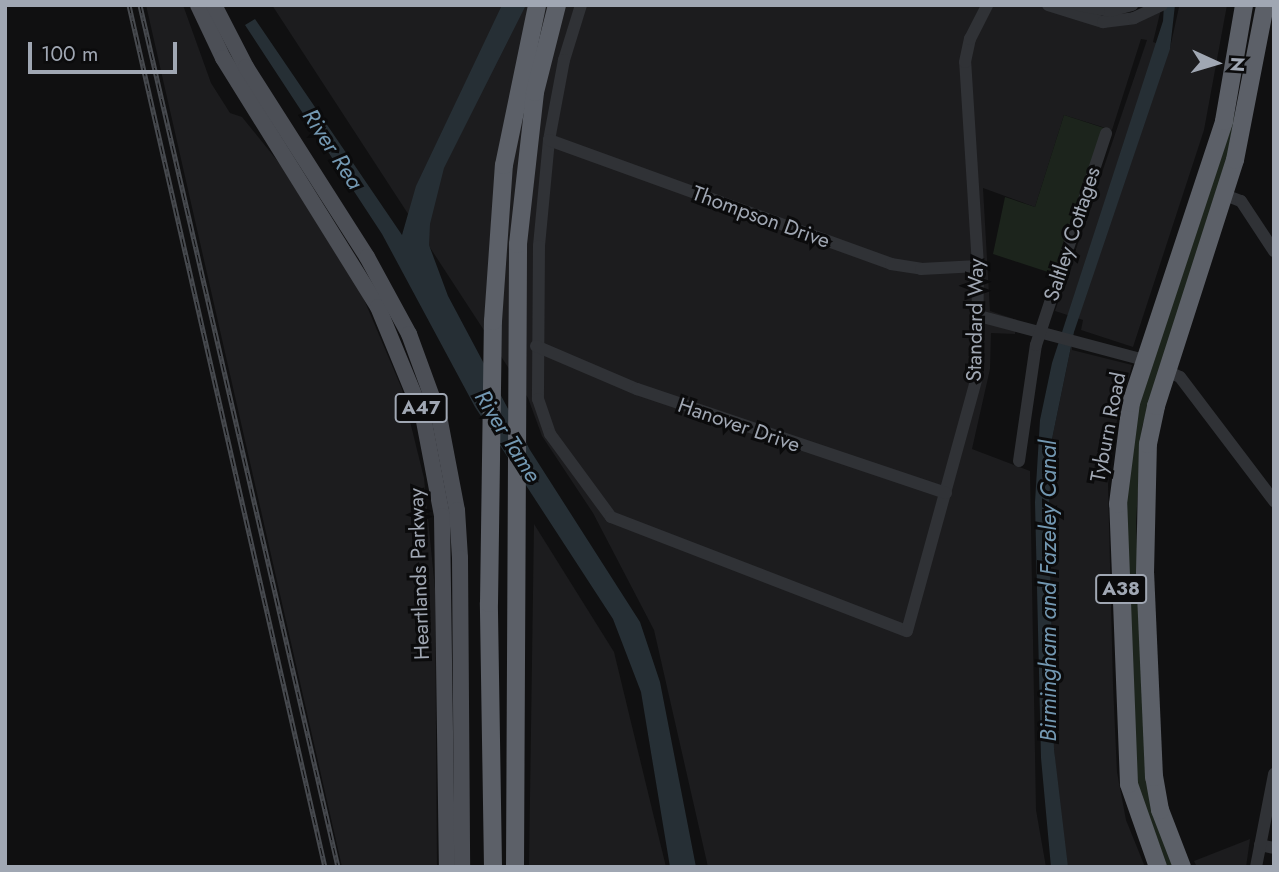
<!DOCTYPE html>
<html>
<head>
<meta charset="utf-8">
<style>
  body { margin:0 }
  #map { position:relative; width:1279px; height:872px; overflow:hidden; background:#101011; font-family:Jost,sans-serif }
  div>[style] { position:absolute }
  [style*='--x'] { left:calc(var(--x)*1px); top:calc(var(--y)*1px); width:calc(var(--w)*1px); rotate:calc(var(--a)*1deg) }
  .built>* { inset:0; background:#1c1c1e }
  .green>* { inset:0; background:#1c241c }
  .water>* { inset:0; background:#262f35 }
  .minor>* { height:12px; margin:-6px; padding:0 6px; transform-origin:6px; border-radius:6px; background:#303236 }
  .major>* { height:16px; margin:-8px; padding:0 8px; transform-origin:8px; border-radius:8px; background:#4c4f56 }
  .highway>* { height:18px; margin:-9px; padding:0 9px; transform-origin:9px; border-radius:9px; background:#5c6068 }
  .rail>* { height:5px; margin-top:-2.5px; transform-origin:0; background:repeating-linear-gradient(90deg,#0b0b0c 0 8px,#474a4f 0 16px); box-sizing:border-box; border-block:2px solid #474a4f }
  span { translate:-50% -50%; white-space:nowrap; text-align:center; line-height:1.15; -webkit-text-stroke:6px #0b0b0c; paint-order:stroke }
  .shield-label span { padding:2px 5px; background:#0b0b0c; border:2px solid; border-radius:5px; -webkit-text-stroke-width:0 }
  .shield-label { font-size:19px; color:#a0a7b3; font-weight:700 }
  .street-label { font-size:21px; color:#a0a7b3 }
  .water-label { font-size:23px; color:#7398b2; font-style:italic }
  .frame { position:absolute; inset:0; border:7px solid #a0a7b3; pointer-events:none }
  .north { position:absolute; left:1181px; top:28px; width:70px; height:70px; -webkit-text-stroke:5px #0b0b0c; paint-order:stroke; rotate:94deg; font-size:19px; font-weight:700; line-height:28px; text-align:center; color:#a0a7b3 }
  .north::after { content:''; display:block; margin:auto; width:24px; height:32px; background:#a0a7b3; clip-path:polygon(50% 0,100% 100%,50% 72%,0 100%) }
  .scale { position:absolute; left:28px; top:42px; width:149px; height:32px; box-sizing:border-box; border:4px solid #a0a7b3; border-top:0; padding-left:9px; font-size:21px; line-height:24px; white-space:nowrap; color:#a0a7b3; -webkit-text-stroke:5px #0b0b0c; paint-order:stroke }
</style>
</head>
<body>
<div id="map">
  <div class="built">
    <i style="clip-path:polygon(146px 5px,183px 5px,211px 83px,230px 113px,242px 117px,280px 164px,363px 297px,402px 389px,424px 478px,435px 589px,437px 867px,342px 867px)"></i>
    <i style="clip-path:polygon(272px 5px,1047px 5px,1102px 22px,1162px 5px,1153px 42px,1170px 48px,1179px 7px,1227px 5px,1204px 130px,1133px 347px,1081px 330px,1083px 320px,1055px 311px,1147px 40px,1141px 39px,1112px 130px,1064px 115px,1035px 207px,983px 188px,990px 311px,1017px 320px,1015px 334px,991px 333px,990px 369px,972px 449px,1030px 471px,1036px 810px,1046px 867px,708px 867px,654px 630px,593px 513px,542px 436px,528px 398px)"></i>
    <i style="clip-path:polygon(1072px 342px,1072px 350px,1132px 365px,1114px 432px,1108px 484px,1113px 685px,1117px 772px,1126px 820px,1145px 867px,1068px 867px,1062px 846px,1054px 749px,1049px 509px,1052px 439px)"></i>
    <i style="clip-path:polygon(534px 524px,614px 652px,666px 867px,529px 867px)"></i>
    <i style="clip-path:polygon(1250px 839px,1246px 867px,1197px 867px,1194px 861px)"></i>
  </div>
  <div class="green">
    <i style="clip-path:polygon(1236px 109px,1220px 194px,1142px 427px,1136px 522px,1143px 709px,1173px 867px,1163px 867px,1138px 800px,1125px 502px,1132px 425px)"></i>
    <i style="clip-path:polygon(1064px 115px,1104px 128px,1054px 274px,993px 254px,1005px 197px,1035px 207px)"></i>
  </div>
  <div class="water">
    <i style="clip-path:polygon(502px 5px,526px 5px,444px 168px,430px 224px,429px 245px,448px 296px,530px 450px,640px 622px,660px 682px,696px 867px,670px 867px,641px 692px,613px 619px,475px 407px,382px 234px,245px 25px,255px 19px,402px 235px,416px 186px)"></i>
    <i style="clip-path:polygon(1164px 5px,1175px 5px,1170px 49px,1074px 332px,1052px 439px,1049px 509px,1054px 749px,1068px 867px,1051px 867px,1041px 758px,1035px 502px,1040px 420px,1052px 363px,1163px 21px)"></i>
  </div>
  <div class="minor">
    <i style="--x:581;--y:5;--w:58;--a:107.2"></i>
    <i style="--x:564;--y:60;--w:81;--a:100.6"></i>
    <i style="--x:549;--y:140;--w:106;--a:95.4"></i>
    <i style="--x:539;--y:246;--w:153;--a:90.4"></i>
    <i style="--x:538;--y:399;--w:37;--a:71"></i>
    <i style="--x:550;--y:434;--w:103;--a:53.7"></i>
    <i style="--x:611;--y:517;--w:317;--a:21.1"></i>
    <i style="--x:907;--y:631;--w:264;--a:-74.6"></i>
    <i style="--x:977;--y:376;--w:110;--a:-89.5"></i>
    <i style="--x:978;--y:266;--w:204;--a:-93.6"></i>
    <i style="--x:965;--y:62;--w:24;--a:-78"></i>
    <i style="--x:970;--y:39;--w:38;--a:-63"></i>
    <i style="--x:1048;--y:5;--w:58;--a:17.2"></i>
    <i style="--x:1103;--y:22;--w:31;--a:-7"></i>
    <i style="--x:1134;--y:18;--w:31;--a:-25"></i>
    <i style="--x:1079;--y:5;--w:32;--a:11"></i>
    <i style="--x:1110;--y:11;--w:23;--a:-15"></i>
    <i style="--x:549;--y:140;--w:364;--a:19.9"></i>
    <i style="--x:891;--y:264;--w:30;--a:9"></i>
    <i style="--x:921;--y:269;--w:57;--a:-3"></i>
    <i style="--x:1225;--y:195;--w:17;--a:21"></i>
    <i style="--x:1241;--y:201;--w:60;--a:56.6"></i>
    <i style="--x:979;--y:316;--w:171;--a:14.9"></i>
    <i style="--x:536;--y:346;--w:110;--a:23.1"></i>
    <i style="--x:637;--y:389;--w:326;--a:18.6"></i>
    <i style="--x:1167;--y:371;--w:14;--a:25"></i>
    <i style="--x:1180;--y:377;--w:156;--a:52.8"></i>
    <i style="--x:1019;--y:461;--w:117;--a:-81.7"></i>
    <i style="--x:1036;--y:345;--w:223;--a:-71.7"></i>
    <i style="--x:1260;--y:845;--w:14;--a:12"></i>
    <i style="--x:1256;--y:867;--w:95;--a:-79"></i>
  </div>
  <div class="major">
    <i style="--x:198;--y:5;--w:59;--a:64.7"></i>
    <i style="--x:223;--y:58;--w:293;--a:58.1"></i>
    <i style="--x:378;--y:307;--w:118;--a:67.6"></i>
    <i style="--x:423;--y:416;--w:102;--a:79.2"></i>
    <i style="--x:442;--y:516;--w:351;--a:89.2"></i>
    <i style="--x:214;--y:5;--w:70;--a:62.7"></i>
    <i style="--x:246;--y:67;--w:225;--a:57.5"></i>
    <i style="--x:367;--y:257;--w:88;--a:61.4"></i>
    <i style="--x:409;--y:334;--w:87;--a:69.9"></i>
    <i style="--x:439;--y:416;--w:96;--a:79.2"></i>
    <i style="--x:457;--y:510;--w:48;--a:86.4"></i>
    <i style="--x:460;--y:558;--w:309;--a:89.6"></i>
  </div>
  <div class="highway">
    <i style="--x:493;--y:867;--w:264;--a:-90.9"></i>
    <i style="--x:489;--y:603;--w:282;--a:-89.2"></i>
    <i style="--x:493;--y:321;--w:156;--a:-86"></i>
    <i style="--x:504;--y:165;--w:163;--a:-78.3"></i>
    <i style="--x:515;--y:867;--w:623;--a:-89.72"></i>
    <i style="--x:518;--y:244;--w:153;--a:-83.6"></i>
    <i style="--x:535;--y:92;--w:90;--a:-75.8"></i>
    <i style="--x:1158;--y:867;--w:88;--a:-109.3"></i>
    <i style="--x:1129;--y:784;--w:280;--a:-92.2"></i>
    <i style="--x:1118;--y:504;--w:102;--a:-82.7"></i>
    <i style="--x:1131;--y:403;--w:297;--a:-71.7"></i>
    <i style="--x:1224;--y:121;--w:118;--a:-80.2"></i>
    <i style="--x:1182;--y:867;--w:61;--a:-111.1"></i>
    <i style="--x:1160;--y:810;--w:34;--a:-100"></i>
    <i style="--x:1154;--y:777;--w:204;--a:-92.5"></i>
    <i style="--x:1145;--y:573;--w:129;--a:-88.7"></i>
    <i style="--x:1148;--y:444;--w:39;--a:-78"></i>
    <i style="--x:1156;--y:406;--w:258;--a:-72.2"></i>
    <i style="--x:1235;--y:160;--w:158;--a:-79"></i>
  </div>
  <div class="rail">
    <i style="--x:129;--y:5;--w:884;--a:77.19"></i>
    <i style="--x:140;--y:5;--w:884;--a:77.06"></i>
  </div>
  <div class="shield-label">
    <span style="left:421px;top:408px">A47</span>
    <span style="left:1121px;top:589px">A38</span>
  </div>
  <div class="street-label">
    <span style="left:761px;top:217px;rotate:20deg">Thompson Drive</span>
    <span style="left:1072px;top:234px;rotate:-72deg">Saltley Cottages</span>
    <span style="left:975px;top:320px;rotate:-89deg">Standard Way</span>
    <span style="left:739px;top:425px;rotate:19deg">Hanover Drive</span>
    <span style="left:1108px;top:427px;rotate:-79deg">Tyburn Road</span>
    <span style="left:419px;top:574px;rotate:-92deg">Heartlands Parkway</span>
  </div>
  <div class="water-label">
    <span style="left:333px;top:149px;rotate:57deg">River Rea</span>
    <span style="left:508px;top:436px;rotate:58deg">River Tame</span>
    <span style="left:1048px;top:591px;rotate:-90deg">Birmingham and Fazeley Canal</span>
  </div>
  <div class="frame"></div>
  <div class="north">N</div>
  <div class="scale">100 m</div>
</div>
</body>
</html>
